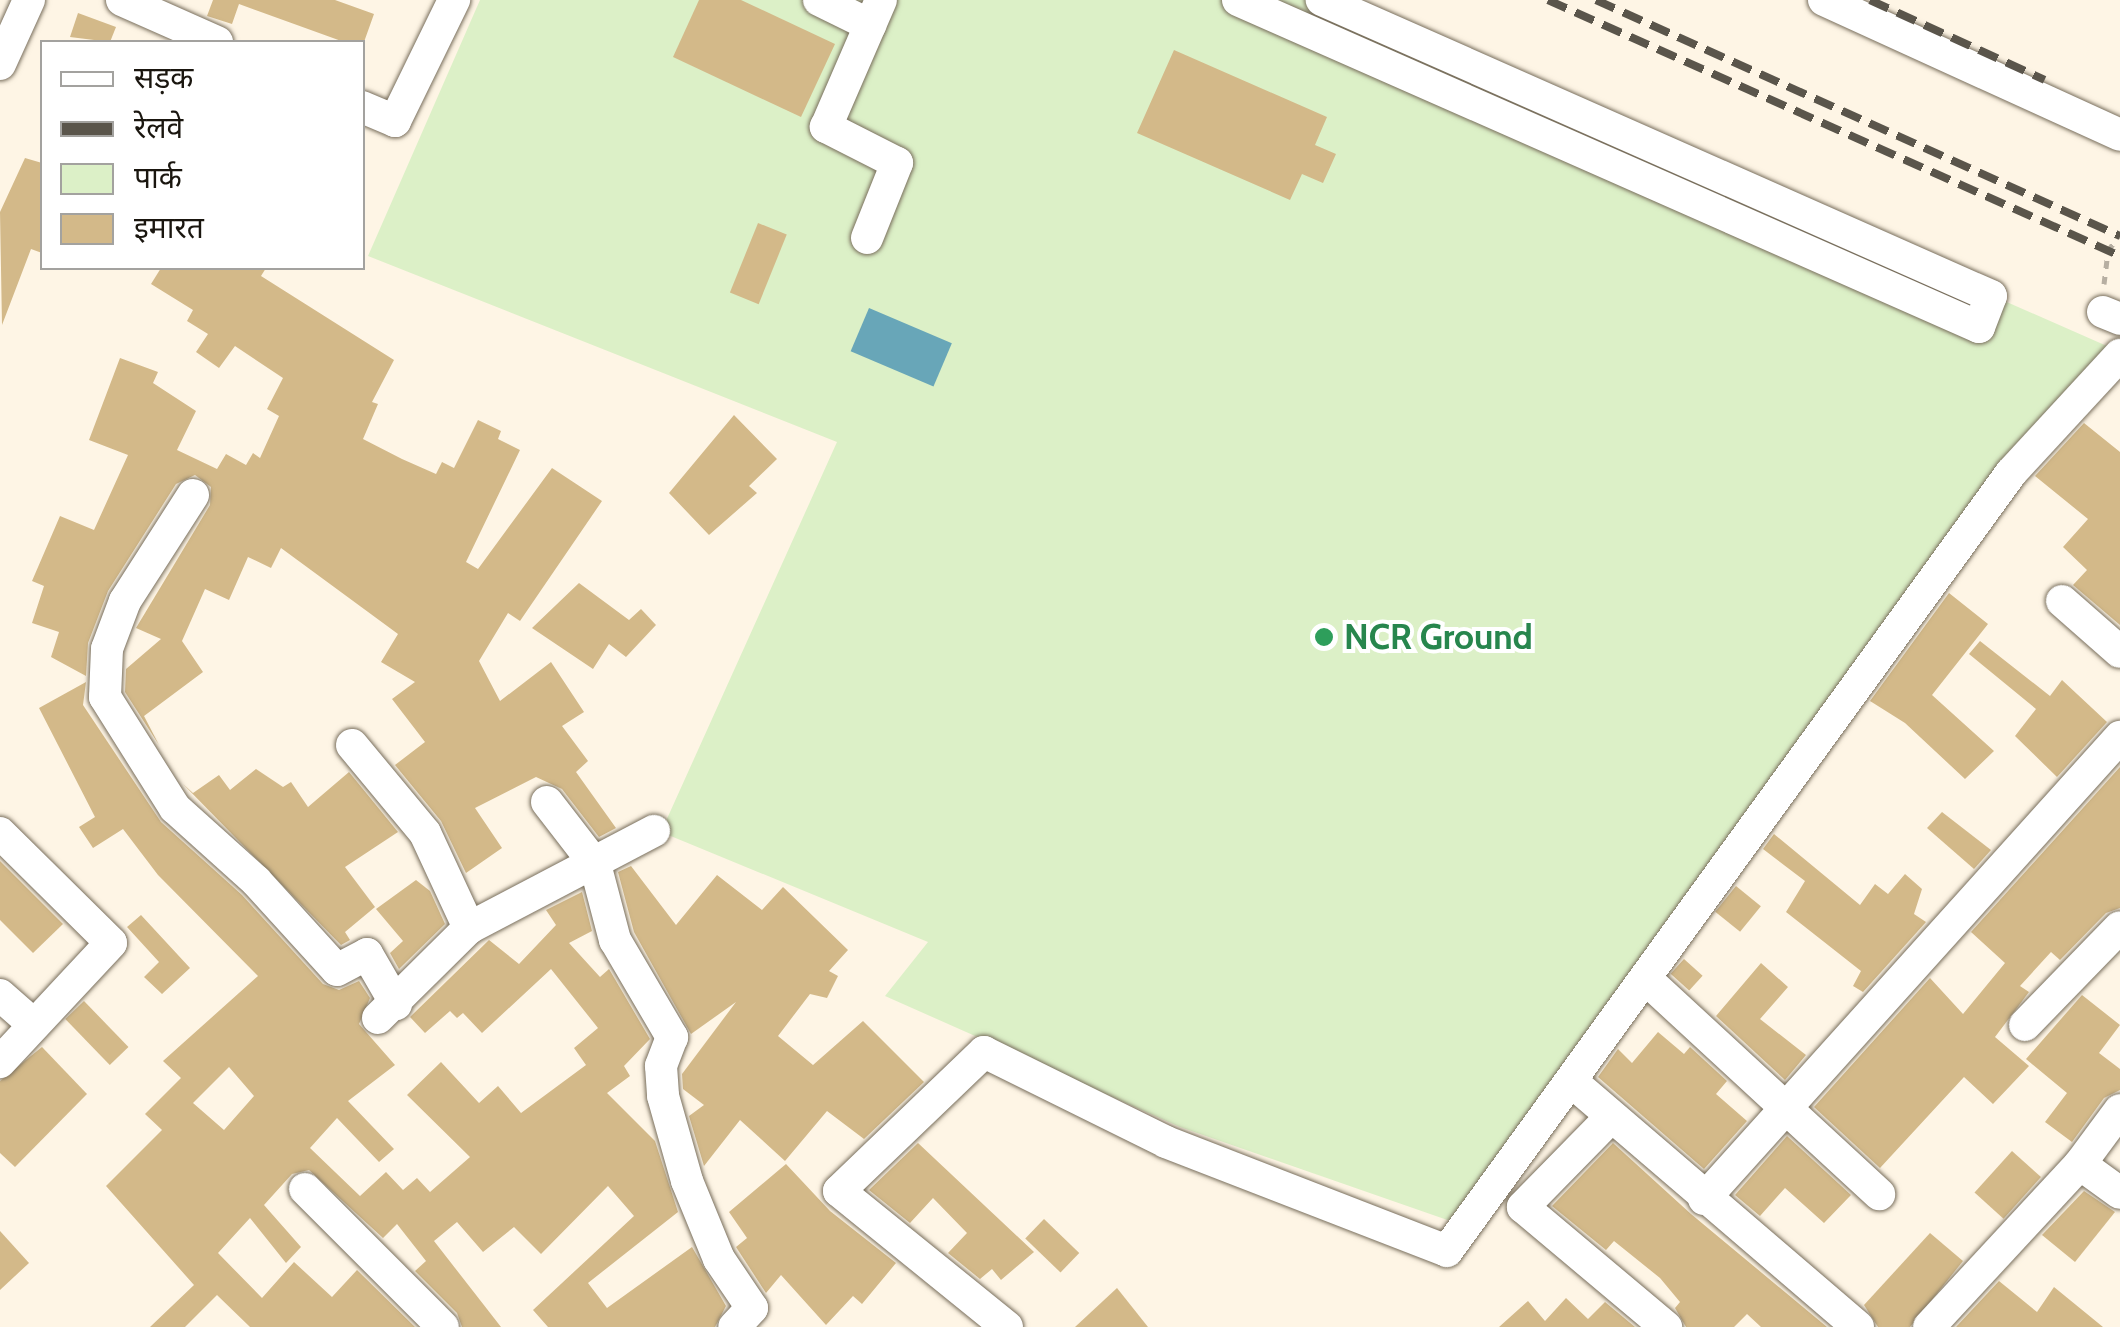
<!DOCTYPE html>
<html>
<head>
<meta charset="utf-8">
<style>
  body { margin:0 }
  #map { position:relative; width:2120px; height:1327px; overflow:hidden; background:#fef5e5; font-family:Cabin,"Noto Sans Devanagari",sans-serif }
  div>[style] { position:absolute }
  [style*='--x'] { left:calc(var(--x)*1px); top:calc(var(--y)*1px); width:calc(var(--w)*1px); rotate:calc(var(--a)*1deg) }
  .green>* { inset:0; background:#dcf0c7 }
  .water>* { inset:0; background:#68a6b8; transform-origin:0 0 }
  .building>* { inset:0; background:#d3b989; transform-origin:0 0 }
  .path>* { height:5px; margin-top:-2.5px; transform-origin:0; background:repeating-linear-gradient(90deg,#b7afa2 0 8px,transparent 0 16px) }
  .roads { filter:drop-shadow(0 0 2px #786e5c) drop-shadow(0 0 2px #786e5c) }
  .minor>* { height:32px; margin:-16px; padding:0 16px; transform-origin:16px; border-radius:16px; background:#fff }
  .rail>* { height:8px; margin-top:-4px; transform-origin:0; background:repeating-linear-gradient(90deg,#5a554b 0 20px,transparent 0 30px) }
  .dots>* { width:28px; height:28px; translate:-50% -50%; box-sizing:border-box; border:5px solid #fff; border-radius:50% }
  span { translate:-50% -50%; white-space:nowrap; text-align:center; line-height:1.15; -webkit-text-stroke:8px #fff; paint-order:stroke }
  .leisure-label { font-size:35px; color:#27864d; font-weight:700 }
  .left { translate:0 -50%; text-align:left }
  .legend { position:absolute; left:40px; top:40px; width:325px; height:230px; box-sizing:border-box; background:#fff; border:2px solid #a3a29f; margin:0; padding:12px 18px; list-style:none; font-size:30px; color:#1a160f }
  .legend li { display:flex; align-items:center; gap:20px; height:50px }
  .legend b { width:50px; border:2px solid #a3a29f }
</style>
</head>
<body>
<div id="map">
  <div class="green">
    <i style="clip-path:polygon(480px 0,1319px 0,2116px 350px,1456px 1223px,1180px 1127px,885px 996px,928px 942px,661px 832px,837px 442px,368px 256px)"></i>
  </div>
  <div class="water">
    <i style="left:869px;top:308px;width:90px;height:47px;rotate:23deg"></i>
  </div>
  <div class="building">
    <i style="clip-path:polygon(213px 0,335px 0,374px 14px,364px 42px,344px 42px,239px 4px,232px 24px,207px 16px)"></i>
    <i style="clip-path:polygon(699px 0,741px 0,835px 44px,801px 117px,673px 57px)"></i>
    <i style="clip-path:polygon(78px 13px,116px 27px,110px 42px,70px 37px)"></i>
    <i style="clip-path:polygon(1174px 50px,1327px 117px,1315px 145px,1336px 154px,1323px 183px,1302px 174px,1290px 200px,1137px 133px)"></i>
    <i style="clip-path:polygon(25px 158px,42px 163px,42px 253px,31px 249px,2px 325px,0 212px)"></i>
    <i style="left:758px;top:223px;width:31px;height:75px;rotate:22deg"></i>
    <i style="clip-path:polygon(161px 268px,266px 268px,261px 276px,394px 360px,372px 402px,378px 404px,363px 439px,402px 459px,436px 474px,442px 462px,454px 468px,478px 420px,501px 431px,498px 439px,520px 450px,466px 562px,478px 569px,552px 468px,602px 501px,520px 621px,508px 613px,479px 661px,500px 701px,551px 662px,584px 712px,562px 726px,588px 761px,576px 772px,616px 828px,599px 837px,562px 789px,536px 777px,475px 808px,502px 848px,466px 873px,441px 821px,395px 765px,425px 742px,392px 699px,415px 682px,381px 662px,398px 634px,281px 548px,271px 568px,248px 557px,229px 600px,205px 589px,182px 641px,203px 672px,144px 716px,159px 745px,125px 692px,126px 669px,161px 639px,136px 628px,210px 505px,211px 487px,195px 475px,176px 484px,108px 591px,88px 643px,86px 676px,51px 657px,59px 632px,32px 623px,44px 586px,32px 581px,60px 516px,94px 530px,128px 455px,89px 440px,120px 358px,158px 372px,153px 383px,196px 411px,177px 450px,217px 469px,226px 454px,246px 465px,253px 453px,260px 458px,279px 416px,267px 409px,283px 378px,235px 346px,219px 368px,196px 352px,208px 334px,187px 321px,193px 310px,151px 284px)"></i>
    <i style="clip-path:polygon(734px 415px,777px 459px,749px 486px,757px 493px,709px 535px,669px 493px)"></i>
    <i style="clip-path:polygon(2084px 423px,2120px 452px,2120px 625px,2073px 585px,2087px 570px,2063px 547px,2088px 519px,2035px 476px)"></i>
    <i style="clip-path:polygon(579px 583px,629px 620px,641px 609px,656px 625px,626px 657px,609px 644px,593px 669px,532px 628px)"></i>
    <i style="clip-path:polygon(1949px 593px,1988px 624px,1932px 695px,1994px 751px,1965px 779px,1905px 723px,1870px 701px)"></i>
    <i style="clip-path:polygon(1980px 641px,2050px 696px,2062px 680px,2107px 722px,2057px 777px,2015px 736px,2036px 709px,1969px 654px)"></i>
    <i style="clip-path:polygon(evenodd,86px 682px,83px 705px,161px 822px,242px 895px,323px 984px,339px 990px,359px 981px,370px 998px,359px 1024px,395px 1065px,348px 1101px,394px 1149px,379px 1162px,337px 1118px,310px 1148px,360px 1196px,386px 1172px,403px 1190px,417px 1178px,430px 1192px,470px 1157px,407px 1095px,441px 1062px,479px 1103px,498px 1086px,521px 1113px,586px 1065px,574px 1048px,598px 1028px,551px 969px,482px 1033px,463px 1013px,457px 1018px,450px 1011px,425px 1033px,410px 1017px,489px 940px,519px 964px,556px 925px,546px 910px,582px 892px,592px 931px,569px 943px,600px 977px,609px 969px,650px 1039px,624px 1066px,630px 1076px,607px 1093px,655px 1141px,678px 1212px,588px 1283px,607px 1308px,692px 1247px,726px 1306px,715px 1327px,548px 1327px,533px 1310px,634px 1216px,608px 1186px,541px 1254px,514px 1227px,483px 1252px,457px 1222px,434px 1241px,501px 1327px,462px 1327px,457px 1313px,415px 1271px,426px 1261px,397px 1224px,383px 1238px,309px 1170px,292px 1174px,264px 1205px,301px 1247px,286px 1263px,250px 1218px,218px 1253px,262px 1298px,294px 1262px,332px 1297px,357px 1270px,415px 1327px,250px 1327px,217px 1295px,185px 1327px,150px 1327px,194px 1285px,106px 1186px,162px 1130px,145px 1114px,181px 1078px,163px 1061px,258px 976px,158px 875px,123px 829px,93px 848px,79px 827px,95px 817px,39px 708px,86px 682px,229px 1067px,254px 1096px,224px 1130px,193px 1103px,229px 1067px)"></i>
    <i style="clip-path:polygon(2120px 767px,2120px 908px,2106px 913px,2060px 960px,2051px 952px,2020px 986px,2029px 992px,1995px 1037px,2029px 1066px,1993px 1104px,1964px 1077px,1880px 1168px,1814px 1107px,1930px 978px,1963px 1014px,2005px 963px,1971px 932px)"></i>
    <i style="clip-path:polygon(256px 769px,283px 787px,291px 782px,308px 807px,349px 772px,398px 832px,345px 867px,375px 907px,345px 932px,350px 940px,341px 945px,183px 784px,193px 793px,219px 775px,230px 790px)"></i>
    <i style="clip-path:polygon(1942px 812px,1991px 850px,1974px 869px,1927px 828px)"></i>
    <i style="clip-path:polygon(1774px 834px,1860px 905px,1875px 884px,1888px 894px,1905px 874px,1922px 889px,1914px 914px,1926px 922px,1863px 992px,1853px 986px,1861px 971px,1786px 912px,1805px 881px,1763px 849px)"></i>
    <i style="clip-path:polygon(0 861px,63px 924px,33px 953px,0 920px)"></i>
    <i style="clip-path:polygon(631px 866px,676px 925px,717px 875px,762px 910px,783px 887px,848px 950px,829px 971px,838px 976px,827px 998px,810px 994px,778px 1036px,813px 1065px,863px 1021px,924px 1082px,864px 1139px,827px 1111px,785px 1161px,740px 1120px,704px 1166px,689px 1116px,704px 1105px,683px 1089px,682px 1074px,736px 1002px,691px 1034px,634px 932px,618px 872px)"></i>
    <i style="clip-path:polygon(416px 880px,430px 891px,445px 924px,399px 969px,390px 953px,403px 941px,376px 909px)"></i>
    <i style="left:1736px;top:886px;width:32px;height:33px;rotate:39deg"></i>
    <i style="clip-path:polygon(141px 915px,190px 968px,162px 994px,144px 977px,159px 962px,127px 927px)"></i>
    <i style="left:1684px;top:959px;width:25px;height:20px;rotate:42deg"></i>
    <i style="clip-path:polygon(1761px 963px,1788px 987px,1760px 1019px,1806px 1055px,1785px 1080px,1716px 1016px)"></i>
    <i style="clip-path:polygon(2082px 995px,2120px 1025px,2099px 1053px,2120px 1069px,2120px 1090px,2104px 1098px,2072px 1142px,2045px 1122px,2067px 1093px,2026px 1059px)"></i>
    <i style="left:84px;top:1001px;width:64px;height:26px;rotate:46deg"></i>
    <i style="clip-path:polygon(1658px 1032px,1684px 1054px,1690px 1047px,1727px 1081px,1716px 1094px,1747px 1121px,1704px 1169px,1598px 1077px,1618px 1049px,1632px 1063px)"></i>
    <i style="clip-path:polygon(42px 1047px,87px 1094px,15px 1167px,0 1153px,0 1081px)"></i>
    <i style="clip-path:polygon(1787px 1136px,1851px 1195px,1824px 1223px,1785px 1188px,1760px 1216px,1735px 1195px)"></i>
    <i style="clip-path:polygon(918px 1143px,1034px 1252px,1001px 1280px,992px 1269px,980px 1279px,948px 1253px,967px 1233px,933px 1198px,910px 1223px,869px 1190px)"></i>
    <i style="clip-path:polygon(1613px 1143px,1691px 1214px,1827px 1327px,1761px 1327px,1747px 1314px,1734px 1327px,1686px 1327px,1675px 1308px,1680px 1302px,1660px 1278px,1614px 1241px,1606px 1250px,1552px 1206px)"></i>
    <i style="left:2012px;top:1151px;width:39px;height:56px;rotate:42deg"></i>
    <i style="clip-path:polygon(786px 1164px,830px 1211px,896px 1263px,862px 1304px,853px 1296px,826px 1325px,781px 1275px,766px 1293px,736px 1247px,747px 1238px,729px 1212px)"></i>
    <i style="clip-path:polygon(2084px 1191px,2115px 1212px,2075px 1262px,2042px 1235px)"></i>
    <i style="left:1044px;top:1219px;width:49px;height:27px;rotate:44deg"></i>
    <i style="clip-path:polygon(0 1231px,29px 1263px,0 1290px)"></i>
    <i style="clip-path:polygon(1930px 1233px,1963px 1261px,1910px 1327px,1878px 1327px,1864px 1305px)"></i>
    <i style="clip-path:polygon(1999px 1281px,2037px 1312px,2054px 1287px,2103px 1327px,1956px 1327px)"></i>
    <i style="clip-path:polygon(1117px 1288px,1148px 1327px,1075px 1327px)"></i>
    <i style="clip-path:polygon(1566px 1298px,1588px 1319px,1605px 1302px,1635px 1327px,1499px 1327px,1528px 1301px,1545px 1321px)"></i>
  </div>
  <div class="path">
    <i style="--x:2104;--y:284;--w:33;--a:-83"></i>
    <i style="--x:2108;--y:251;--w:22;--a:-56"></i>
  </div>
  <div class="roads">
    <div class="minor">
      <i style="--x:122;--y:0;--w:104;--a:23.9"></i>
      <i style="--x:819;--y:0;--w:57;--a:26.1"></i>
      <i style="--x:1238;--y:0;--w:810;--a:23.81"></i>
      <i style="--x:1979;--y:327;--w:33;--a:-69"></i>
      <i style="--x:1991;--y:296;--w:732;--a:-156.13"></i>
      <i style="--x:1824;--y:0;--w:325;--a:24.5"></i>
      <i style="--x:0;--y:64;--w:70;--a:-65.6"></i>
      <i style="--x:362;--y:107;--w:36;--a:23"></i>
      <i style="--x:395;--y:121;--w:135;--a:-64"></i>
      <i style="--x:867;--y:238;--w:81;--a:-68.2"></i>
      <i style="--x:897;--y:163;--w:80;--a:-153.1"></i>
      <i style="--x:826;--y:127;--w:138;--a:-66.6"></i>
      <i style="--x:2103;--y:312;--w:18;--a:22"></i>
      <i style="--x:193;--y:495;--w:126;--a:122.7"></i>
      <i style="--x:125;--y:601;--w:51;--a:110.6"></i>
      <i style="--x:107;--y:649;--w:48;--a:92.4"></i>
      <i style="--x:105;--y:697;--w:131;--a:57.8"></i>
      <i style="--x:175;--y:808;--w:109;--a:42"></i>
      <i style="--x:256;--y:881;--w:120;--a:47.7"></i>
      <i style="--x:337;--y:970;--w:34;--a:-28"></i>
      <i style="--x:367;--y:954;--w:58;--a:59.9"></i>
      <i style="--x:2062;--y:601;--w:77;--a:41.3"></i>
      <i style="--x:352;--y:745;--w:114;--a:50.3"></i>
      <i style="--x:425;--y:833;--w:105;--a:65.1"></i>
      <i style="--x:547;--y:802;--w:78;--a:52.3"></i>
      <i style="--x:595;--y:864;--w:79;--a:75.3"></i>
      <i style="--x:615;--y:940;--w:113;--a:59.6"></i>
      <i style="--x:672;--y:1037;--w:31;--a:111"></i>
      <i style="--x:661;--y:1066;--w:30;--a:86"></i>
      <i style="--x:663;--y:1096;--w:88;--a:74.2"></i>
      <i style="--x:687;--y:1181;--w:84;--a:67.7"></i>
      <i style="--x:719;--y:1259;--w:59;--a:56"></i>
      <i style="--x:752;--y:1308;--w:26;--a:133"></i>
      <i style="--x:0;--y:833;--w:156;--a:44.7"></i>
      <i style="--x:111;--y:943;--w:163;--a:133"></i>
      <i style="--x:1647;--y:980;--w:316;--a:42.7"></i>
      <i style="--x:0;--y:995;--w:44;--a:41.3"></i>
      <i style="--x:378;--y:1018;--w:128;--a:-44.7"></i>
      <i style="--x:469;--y:928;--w:209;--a:-27.7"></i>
      <i style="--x:2025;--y:1025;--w:136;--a:-45.9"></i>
      <i style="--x:1571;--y:1081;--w:378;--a:40.6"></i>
      <i style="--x:1611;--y:1117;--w:126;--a:134.4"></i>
      <i style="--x:1523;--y:1207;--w:187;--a:40"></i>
      <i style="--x:2080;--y:1164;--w:49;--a:35.9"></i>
      <i style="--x:305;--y:1189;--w:195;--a:45"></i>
      <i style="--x:1704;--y:1199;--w:622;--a:-48"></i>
      <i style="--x:1007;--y:1327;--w:216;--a:-141"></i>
      <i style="--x:839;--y:1191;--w:201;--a:-43.8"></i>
      <i style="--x:984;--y:1052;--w:203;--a:26.3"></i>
      <i style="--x:1166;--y:1142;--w:301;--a:21.2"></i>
      <i style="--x:1447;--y:1251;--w:961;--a:-54.06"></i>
      <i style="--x:2011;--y:473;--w:161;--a:-47.3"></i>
      <i style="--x:1929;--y:1327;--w:222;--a:-47.2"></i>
      <i style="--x:2080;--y:1164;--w:67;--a:-53.5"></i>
    </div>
  </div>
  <div class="rail">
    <i style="--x:1548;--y:0;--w:627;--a:24.11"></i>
    <i style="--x:1596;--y:0;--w:575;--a:24.25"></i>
    <i style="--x:1870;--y:0;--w:192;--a:24.6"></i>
  </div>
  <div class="dots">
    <i style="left:1324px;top:637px;background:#2e9e5b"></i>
  </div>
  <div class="leisure-label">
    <span class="left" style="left:1344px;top:637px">NCR Ground</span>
  </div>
  <ul class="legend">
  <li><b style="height:12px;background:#fff"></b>सड़क</li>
  <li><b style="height:12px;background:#5a554b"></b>रेलवे</li>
  <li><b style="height:28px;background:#dcf0c7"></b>पार्क</li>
  <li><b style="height:28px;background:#d3b989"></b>इमारत</li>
  </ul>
</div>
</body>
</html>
